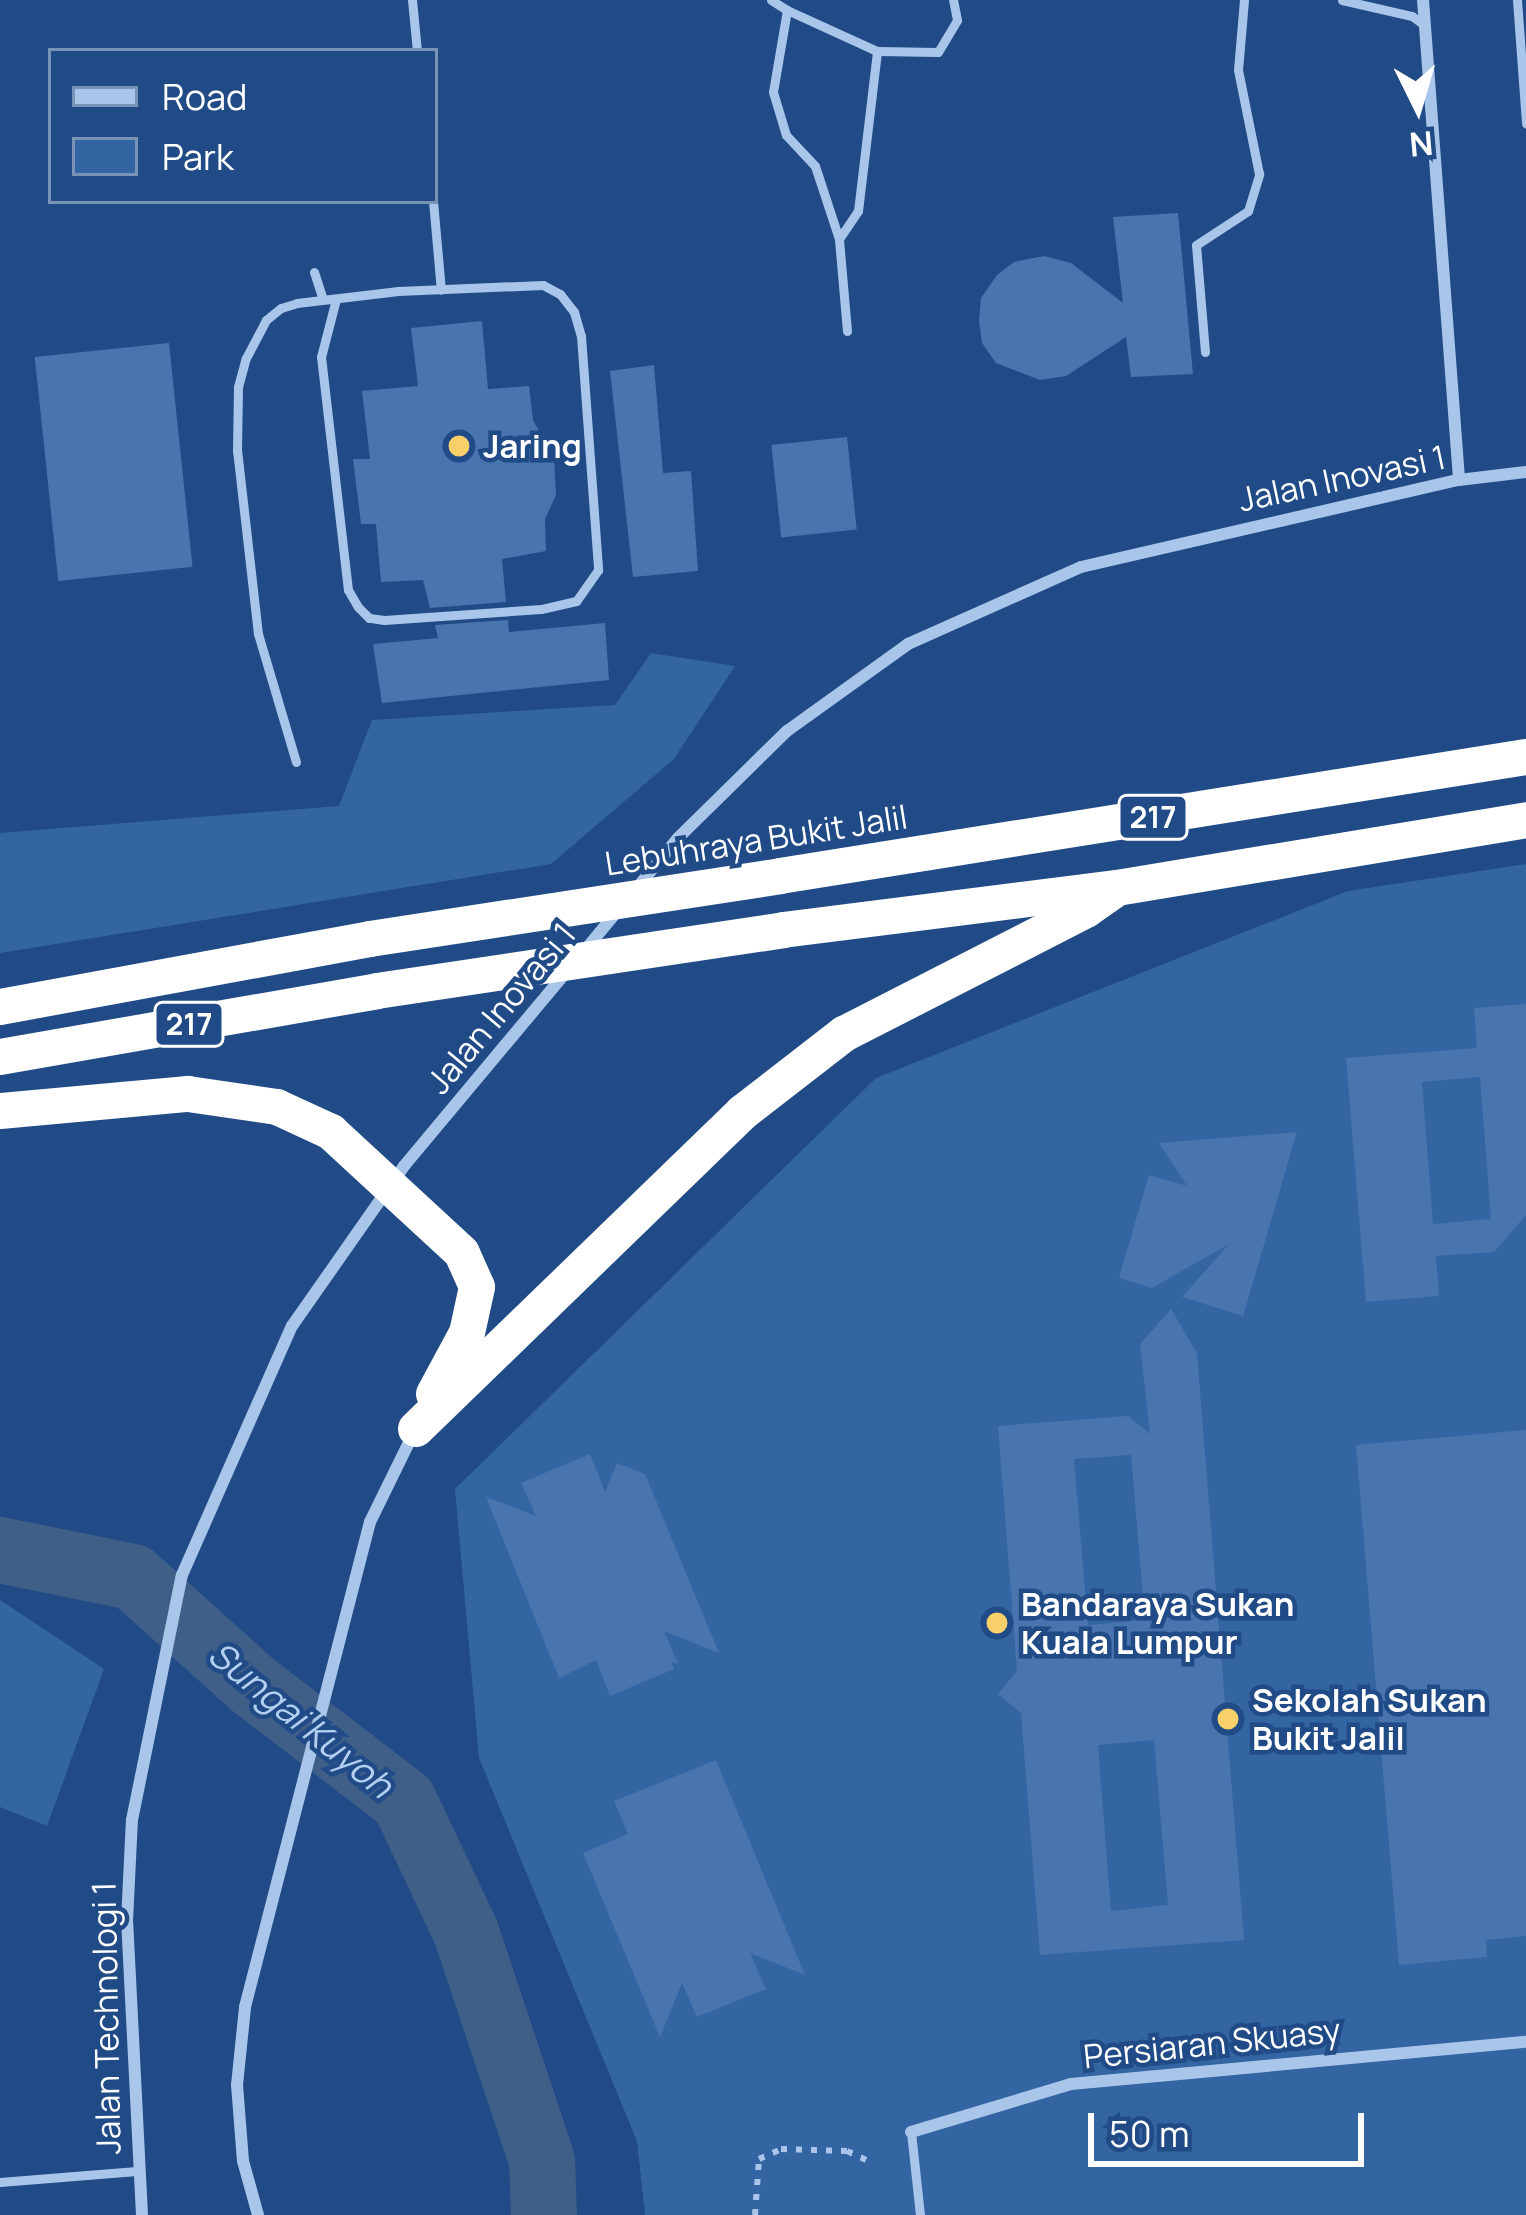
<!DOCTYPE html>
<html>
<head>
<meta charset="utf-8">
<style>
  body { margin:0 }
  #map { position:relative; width:1526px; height:2215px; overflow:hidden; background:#204b86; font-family:Manrope,sans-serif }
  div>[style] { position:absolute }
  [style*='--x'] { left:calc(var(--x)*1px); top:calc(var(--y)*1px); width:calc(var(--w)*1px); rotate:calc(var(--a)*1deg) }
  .green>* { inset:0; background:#3365a3 }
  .river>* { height:66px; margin:-33px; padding:0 33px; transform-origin:33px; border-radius:33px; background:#3f5f89 }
  .building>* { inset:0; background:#4875ae; transform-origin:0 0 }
  .path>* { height:6px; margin-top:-3px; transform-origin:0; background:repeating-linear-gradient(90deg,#a9c6ea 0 6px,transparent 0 15px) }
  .lane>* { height:9px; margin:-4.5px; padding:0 4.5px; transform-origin:4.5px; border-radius:4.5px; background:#a9c6ea }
  .street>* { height:12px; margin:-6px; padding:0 6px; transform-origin:6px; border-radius:6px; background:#a9c6ea }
  .highway>* { height:36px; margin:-18px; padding:0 18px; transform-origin:18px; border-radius:18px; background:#fff }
  .highway-bridge>* { height:36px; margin:-18px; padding:0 18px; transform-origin:18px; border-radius:18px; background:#fff }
  .dots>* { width:33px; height:33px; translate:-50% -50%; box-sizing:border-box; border:6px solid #204b86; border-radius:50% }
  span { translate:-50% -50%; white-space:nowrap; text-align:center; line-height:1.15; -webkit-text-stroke:9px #204b86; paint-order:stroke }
  .shield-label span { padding:3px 9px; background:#204b86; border:3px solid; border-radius:9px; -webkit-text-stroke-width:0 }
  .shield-label { font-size:30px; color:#fff; font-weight:700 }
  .poi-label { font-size:33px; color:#fff; font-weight:700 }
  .left { translate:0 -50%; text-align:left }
  .street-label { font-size:33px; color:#fff }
  .water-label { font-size:36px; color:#b4d0f1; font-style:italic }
  .legend { position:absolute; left:48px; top:48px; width:390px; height:156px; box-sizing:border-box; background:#204b86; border:3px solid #7993b6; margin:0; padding:15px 21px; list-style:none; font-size:36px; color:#fff }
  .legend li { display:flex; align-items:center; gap:24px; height:60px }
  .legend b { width:60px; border:3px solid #7993b6 }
  .north { position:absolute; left:1358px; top:48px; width:120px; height:120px; -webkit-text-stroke:9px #204b86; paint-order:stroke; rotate:175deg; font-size:33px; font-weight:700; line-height:48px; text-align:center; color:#fff }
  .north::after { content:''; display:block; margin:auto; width:42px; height:54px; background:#fff; clip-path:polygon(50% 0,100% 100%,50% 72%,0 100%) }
  .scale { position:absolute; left:1088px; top:2113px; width:276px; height:54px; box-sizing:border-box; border:6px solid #fff; border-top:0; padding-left:15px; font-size:36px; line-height:42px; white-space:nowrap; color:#fff; -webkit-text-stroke:9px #204b86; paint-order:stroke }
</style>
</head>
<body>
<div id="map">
  <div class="green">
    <i style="clip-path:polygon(651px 653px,735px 666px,674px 759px,551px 864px,0 953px,0 833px,339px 806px,372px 720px,615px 705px)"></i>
    <i style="clip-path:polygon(1526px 864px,1526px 2215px,645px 2215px,637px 2141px,479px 1758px,455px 1489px,876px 1078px,1348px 891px)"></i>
    <i style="clip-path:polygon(0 1600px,104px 1669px,47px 1826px,0 1807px)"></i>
  </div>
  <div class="river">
    <i style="--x:0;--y:1550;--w:136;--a:11.5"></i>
    <i style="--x:133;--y:1577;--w:161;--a:42"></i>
    <i style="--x:253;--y:1685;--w:190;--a:37.5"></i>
    <i style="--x:404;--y:1801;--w:145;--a:64.7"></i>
    <i style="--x:466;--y:1932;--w:240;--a:71.6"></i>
    <i style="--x:542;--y:2160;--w:55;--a:87.9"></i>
  </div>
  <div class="building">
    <i style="clip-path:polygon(1178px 213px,1193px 374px,1131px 377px,1126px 337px,1066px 376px,1040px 380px,996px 363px,982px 343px,979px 321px,981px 298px,997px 275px,1014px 262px,1044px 256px,1071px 263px,1123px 303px,1113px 217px)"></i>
    <i style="clip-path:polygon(482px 321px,488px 389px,529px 386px,533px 420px,554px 458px,556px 495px,545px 519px,546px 551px,502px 559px,506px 602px,430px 608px,423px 580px,381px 582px,376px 524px,361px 524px,353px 459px,370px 459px,362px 391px,418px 386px,411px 328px)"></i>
    <i style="left:169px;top:343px;width:225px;height:135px;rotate:84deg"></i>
    <i style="clip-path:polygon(654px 365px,663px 473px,691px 471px,698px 571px,633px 577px,610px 371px)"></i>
    <i style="left:847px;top:437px;width:93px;height:76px;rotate:84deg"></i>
    <i style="clip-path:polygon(508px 620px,509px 632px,605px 623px,609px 680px,382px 703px,373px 644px,438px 638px,435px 625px)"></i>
    <i style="clip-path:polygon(evenodd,1526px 1004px,1526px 1215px,1494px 1252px,1436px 1256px,1439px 1296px,1366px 1302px,1346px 1058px,1477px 1048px,1474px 1008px,1526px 1004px,1480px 1077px,1491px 1219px,1433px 1224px,1422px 1082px,1480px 1077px)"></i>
    <i style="clip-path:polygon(1297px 1132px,1243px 1316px,1182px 1297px,1229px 1244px,1152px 1288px,1119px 1278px,1149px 1175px,1187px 1186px,1159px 1143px)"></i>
    <i style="clip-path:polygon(evenodd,1171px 1309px,1197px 1353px,1244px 1940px,1040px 1955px,1021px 1713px,998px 1694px,1017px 1671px,998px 1426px,1128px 1416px,1150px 1434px,1140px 1344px,1171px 1309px,1131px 1455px,1145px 1620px,1088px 1625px,1074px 1459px,1131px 1455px,1171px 1309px,1154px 1740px,1168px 1905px,1111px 1911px,1098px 1745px,1154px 1740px)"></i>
    <i style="clip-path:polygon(1526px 1430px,1526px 1936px,1486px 1940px,1487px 1957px,1399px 1965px,1356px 1445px)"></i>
    <i style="clip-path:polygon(590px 1454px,605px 1492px,617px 1463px,645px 1474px,719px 1653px,664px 1631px,678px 1664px,671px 1661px,674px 1669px,610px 1696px,596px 1660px,559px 1678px,486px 1497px,536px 1516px,521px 1483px)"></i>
    <i style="clip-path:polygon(716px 1760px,805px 1975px,750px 1953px,766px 1989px,697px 2017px,682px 1983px,660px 2037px,583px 1853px,628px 1834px,614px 1801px)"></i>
  </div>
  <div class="path">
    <i style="--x:755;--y:2215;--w:56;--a:-85.9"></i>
    <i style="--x:759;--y:2159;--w:24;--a:-24"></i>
    <i style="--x:781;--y:2149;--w:66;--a:1.7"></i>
    <i style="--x:847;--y:2151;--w:29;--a:25"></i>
  </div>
  <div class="lane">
    <i style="--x:412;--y:0;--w:51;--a:84.4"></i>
    <i style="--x:771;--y:0;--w:19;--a:32"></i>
    <i style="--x:787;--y:10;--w:83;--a:99.7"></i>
    <i style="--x:773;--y:92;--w:45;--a:73.2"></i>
    <i style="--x:786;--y:135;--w:42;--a:46.9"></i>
    <i style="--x:815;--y:166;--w:77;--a:71.8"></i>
    <i style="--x:1342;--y:0;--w:72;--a:12.9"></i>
    <i style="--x:1412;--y:16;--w:15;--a:37"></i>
    <i style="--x:1517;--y:0;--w:124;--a:85.8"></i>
    <i style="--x:787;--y:10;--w:99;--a:24.5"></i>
    <i style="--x:433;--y:201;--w:89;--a:84.9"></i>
    <i style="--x:314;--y:272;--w:29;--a:72"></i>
    <i style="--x:847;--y:331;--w:92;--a:-95"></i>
    <i style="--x:839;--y:239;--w:34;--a:-56"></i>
    <i style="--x:858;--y:211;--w:161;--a:-83.2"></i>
    <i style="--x:877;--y:51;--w:61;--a:0.9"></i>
    <i style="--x:938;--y:52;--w:37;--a:-59"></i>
    <i style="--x:957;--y:20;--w:20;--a:-101"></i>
    <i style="--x:1205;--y:352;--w:107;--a:-94.8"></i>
    <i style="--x:1196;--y:245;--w:62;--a:-33.2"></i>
    <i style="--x:1248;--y:211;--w:39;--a:-73"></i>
    <i style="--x:1259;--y:174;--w:106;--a:-101.4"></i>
    <i style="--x:1238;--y:70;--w:70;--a:-85.1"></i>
    <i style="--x:296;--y:762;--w:134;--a:-106.5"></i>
    <i style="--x:258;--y:634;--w:184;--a:-96.5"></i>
    <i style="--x:237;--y:451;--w:64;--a:-89.1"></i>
    <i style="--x:238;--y:387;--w:30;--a:-75"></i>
    <i style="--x:246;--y:358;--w:43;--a:-62.2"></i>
    <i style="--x:266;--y:320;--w:19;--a:-39"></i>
    <i style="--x:281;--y:308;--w:17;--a:-17"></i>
    <i style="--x:297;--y:303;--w:102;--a:-6.8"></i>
    <i style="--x:398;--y:291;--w:145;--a:-2.4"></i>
    <i style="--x:543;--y:285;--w:19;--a:28"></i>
    <i style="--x:560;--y:294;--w:23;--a:52"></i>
    <i style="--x:574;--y:312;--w:25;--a:74"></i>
    <i style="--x:581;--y:336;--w:235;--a:85.8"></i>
    <i style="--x:598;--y:570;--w:38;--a:125"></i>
    <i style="--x:576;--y:601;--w:36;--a:167"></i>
    <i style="--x:541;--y:609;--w:157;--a:176"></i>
    <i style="--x:384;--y:620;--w:15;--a:-172"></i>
    <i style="--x:369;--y:618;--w:16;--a:-135"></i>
    <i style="--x:358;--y:607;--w:20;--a:-120"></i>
    <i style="--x:348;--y:590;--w:235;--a:-96.6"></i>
    <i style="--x:321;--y:357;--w:60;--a:-75.5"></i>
    <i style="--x:911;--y:2132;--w:83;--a:83.8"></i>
    <i style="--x:0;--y:2182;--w:137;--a:-4.6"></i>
  </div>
  <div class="street">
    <i style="--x:1423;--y:0;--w:481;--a:85.7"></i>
    <i style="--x:636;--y:889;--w:66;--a:-50.5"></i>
    <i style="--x:678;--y:838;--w:153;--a:-44.5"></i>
    <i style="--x:787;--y:731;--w:149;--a:-35.7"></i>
    <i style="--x:908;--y:644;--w:189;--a:-24"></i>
    <i style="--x:1081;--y:567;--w:388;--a:-13"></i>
    <i style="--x:1459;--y:480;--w:67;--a:-6.8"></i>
    <i style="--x:586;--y:949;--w:52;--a:-50.5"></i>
    <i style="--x:911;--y:2132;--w:167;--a:-16.7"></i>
    <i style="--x:1071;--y:2084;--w:457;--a:-5.3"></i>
    <i style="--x:142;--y:2215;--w:294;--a:-92.9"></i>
    <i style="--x:127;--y:1921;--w:101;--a:-87.2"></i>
    <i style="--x:132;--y:1820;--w:250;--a:-78.5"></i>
    <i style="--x:182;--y:1575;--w:272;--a:-66.2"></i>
    <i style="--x:292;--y:1326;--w:195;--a:-55"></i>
    <i style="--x:404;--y:1166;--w:257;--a:-50.1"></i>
    <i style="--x:258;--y:2215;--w:56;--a:-105.5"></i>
    <i style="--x:243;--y:2161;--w:76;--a:-94.5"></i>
    <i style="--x:237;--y:2085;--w:78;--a:-84.1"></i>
    <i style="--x:245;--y:2007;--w:501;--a:-75.55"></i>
    <i style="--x:370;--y:1522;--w:102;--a:-63.9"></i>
  </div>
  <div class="highway">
    <i style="--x:780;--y:876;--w:755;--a:-9.06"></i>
    <i style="--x:783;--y:930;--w:337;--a:-7.2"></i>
    <i style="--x:1117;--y:888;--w:415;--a:-9.4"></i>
    <i style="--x:0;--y:1007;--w:376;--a:-10.4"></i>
    <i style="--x:0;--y:1057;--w:383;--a:-9.9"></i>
    <i style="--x:0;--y:1111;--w:189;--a:-5.2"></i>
    <i style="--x:188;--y:1094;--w:90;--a:8.3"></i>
    <i style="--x:277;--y:1107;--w:60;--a:24.8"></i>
    <i style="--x:434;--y:1394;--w:69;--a:-61.6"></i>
    <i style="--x:467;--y:1333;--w:47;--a:-77.7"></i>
    <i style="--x:477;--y:1287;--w:37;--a:-114"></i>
    <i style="--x:416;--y:1429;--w:454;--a:-44.1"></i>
    <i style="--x:742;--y:1113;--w:129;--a:-37.8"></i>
    <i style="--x:844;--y:1034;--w:272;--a:-27.1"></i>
    <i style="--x:1086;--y:910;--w:38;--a:-35"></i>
  </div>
  <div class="highway-bridge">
    <i style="--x:370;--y:939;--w:415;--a:-8.7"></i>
    <i style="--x:377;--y:991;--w:411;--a:-8.5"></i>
    <i style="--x:331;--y:1132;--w:178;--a:42.7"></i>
  </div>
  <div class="dots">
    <i style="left:459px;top:446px;background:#f7d069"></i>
    <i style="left:997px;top:1623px;background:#f7d069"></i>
    <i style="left:1228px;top:1719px;background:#f7d069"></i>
  </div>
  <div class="shield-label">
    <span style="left:1153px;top:817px">217</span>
    <span style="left:189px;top:1024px">217</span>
  </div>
  <div class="poi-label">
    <span class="left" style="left:483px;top:446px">Jaring</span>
    <span class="left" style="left:1021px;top:1623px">Bandaraya Sukan<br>Kuala Lumpur</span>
    <span class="left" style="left:1252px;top:1719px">Sekolah Sukan<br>Bukit Jalil</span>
  </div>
  <div class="street-label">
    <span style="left:1342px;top:478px;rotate:-12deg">Jalan Inovasi 1</span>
    <span style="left:756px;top:840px;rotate:-9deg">Lebuhraya Bukit Jalil</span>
    <span style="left:501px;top:1008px;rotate:-50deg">Jalan Inovasi 1</span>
    <span style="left:106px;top:2018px;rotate:-91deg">Jalan Technologi 1</span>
    <span style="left:1212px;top:2043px;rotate:-6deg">Persiaran Skuasy</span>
  </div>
  <div class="water-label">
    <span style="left:301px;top:1719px;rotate:39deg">Sungai Kuyoh</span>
  </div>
  <ul class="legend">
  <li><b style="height:15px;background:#a9c6ea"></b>Road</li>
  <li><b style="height:33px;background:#3365a3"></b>Park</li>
  </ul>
  <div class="north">N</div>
  <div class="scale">50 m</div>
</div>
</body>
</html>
